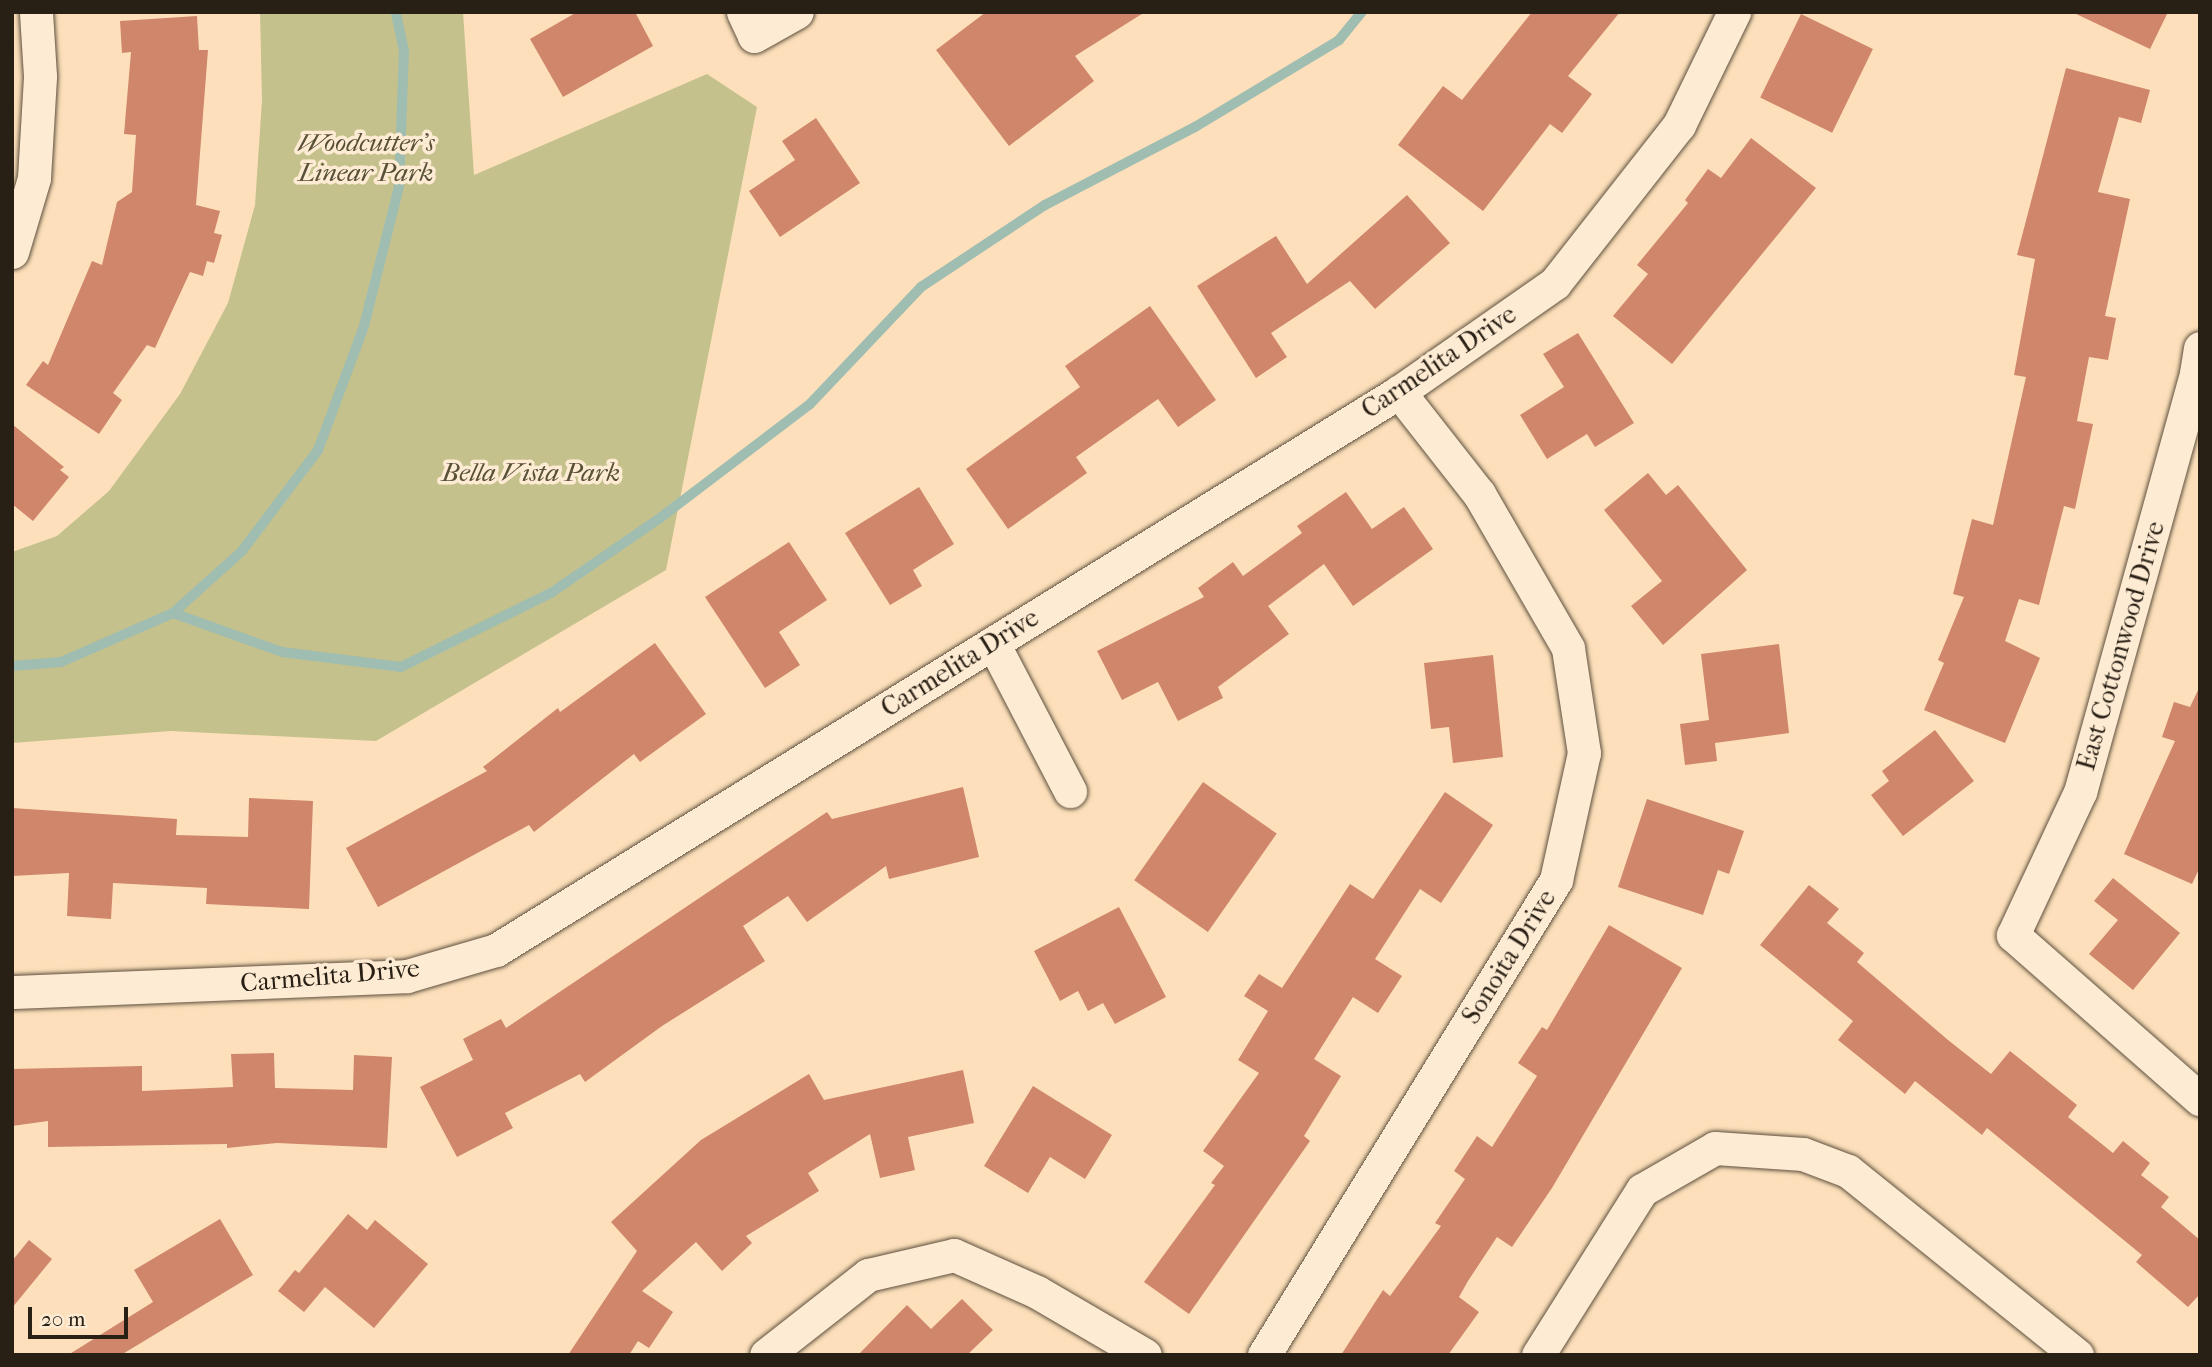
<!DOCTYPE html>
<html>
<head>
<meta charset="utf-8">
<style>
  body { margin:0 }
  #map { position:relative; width:2212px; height:1367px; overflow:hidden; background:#fde0bb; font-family:"IM FELL French Canon",serif }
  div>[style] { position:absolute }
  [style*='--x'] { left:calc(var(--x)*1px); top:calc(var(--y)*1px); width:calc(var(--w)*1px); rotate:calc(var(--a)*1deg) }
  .green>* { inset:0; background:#c5c18c }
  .stream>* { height:10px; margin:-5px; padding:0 5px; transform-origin:5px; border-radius:5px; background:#9fbdb0 }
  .building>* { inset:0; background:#cf866a; transform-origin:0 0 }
  .roads { filter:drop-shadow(0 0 2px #5e503e) drop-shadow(0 0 2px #5e503e) }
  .minor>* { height:33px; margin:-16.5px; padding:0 16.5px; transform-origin:16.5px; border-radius:16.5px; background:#feebd3 }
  span { translate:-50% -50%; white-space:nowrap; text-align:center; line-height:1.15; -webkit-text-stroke:7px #feebd3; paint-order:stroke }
  .park-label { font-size:26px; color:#585039; font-style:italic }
  .street-label { font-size:26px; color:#292015 }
  .frame { position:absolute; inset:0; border:14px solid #292015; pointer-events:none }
  .scale { position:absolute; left:28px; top:1307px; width:100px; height:32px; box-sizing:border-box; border:4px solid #292015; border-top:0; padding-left:9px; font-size:21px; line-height:24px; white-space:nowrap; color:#292015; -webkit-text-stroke:5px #feebd3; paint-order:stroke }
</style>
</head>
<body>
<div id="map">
  <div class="green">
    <i style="clip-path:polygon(260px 12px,463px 12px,474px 175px,707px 74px,757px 107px,666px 570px,376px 741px,171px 731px,12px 743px,12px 552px,57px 536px,109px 491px,180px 394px,228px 303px,255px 205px,262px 100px)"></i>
  </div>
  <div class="stream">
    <i style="--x:173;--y:613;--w:116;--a:19.7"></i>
    <i style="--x:282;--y:652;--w:120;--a:7.2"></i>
    <i style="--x:401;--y:667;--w:167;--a:-26.3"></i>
    <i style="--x:551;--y:593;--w:132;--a:-34.5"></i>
    <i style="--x:660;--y:518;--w:188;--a:-37.2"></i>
    <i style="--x:810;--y:404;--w:161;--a:-46.5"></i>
    <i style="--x:921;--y:287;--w:149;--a:-33.5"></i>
    <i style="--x:1045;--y:205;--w:169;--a:-27.5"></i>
    <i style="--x:1195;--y:127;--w:168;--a:-31.1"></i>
    <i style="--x:1339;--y:40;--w:36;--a:-51"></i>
    <i style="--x:12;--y:666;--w:49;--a:-4.7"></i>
    <i style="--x:61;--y:662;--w:122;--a:-23.6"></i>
    <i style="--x:173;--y:613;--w:93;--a:-41.9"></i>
    <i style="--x:242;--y:551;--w:126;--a:-53"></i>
    <i style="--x:318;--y:450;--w:132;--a:-69.6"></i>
    <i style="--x:364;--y:326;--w:143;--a:-75.9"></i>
    <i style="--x:399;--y:187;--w:136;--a:-87.9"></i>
    <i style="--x:404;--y:51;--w:40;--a:-102"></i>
  </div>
  <div class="building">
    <i style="clip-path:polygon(577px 12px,635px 12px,653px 46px,563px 97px,530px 39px)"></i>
    <i style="clip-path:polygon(986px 12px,1145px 12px,1075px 56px,1094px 81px,1009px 146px,936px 50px)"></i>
    <i style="clip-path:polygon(1532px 12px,1620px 12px,1568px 76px,1592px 94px,1562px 133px,1550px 124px,1483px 211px,1398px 145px,1443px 86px,1462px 100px)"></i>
    <i style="clip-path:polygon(2072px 12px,2168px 12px,2150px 49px)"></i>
    <i style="left:1801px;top:14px;width:80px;height:93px;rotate:26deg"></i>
    <i style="clip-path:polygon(197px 16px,199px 50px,208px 50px,196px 205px,220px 211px,214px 233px,222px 235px,214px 263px,207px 261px,203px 276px,190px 272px,155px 348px,147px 345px,113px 393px,122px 400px,99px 434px,26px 385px,43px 361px,48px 365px,92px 261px,102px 265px,117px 202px,132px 192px,136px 135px,124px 134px,131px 52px,122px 53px,120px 21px)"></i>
    <i style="clip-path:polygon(2066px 68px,2150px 90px,2141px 123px,2119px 117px,2098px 192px,2130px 199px,2105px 316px,2116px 318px,2108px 360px,2089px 357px,2077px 421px,2093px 424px,2075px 509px,2064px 506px,2039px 605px,2019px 599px,2005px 641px,2040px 658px,2005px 743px,1924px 710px,1944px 663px,1938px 660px,1964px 597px,1953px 594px,1972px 519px,1993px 525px,2026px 377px,2014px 375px,2035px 259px,2017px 255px)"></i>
    <i style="clip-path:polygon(816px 118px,860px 183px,780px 237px,749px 191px,795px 160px,782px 141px)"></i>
    <i style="clip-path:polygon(1751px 138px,1816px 188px,1672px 364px,1613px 316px,1648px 274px,1637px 265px,1688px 203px,1685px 200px,1708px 169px,1721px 178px)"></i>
    <i style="clip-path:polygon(1407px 195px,1450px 243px,1375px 309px,1350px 281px,1271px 333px,1287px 357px,1256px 378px,1197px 286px,1276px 236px,1307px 284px)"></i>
    <i style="clip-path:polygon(1150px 306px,1216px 400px,1178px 427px,1158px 399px,1076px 457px,1087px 473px,1008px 529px,966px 469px,1080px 387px,1065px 366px)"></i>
    <i style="clip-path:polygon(1578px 333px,1634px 423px,1595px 447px,1587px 434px,1547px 459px,1520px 415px,1564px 387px,1543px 354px)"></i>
    <i style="clip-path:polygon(12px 424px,64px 467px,60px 470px,69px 477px,33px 521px,12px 504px)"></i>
    <i style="clip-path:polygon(1648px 473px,1666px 495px,1678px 485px,1747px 570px,1663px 645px,1631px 606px,1662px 581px,1604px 510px)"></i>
    <i style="clip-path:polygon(919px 487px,954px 544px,913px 570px,922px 586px,890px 605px,845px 533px)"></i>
    <i style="clip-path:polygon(1346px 492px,1372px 529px,1404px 507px,1433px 549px,1353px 606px,1324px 564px,1268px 606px,1289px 634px,1218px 687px,1223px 698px,1178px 721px,1158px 682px,1122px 700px,1097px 651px,1204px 597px,1198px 588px,1233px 562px,1243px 576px,1302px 533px,1297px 526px)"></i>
    <i style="clip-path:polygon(789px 542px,827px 600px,779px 632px,800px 665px,765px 688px,705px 597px)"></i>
    <i style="clip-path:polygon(655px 643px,706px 714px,640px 762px,634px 754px,534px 832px,529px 825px,378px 907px,346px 848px,487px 771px,483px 767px,558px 708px,560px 712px)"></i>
    <i style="clip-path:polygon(1779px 644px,1789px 733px,1715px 743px,1717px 761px,1685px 765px,1680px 724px,1709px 720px,1701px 654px)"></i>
    <i style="clip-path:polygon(1493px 655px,1503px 757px,1453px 763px,1449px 727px,1431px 729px,1424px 663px)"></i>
    <i style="clip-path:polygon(2200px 686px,2200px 867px,2192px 884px,2124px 854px,2175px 741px,2162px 737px,2174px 702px,2190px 707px)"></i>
    <i style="clip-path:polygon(1935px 730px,1974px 781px,1903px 836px,1871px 795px,1889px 781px,1882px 771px)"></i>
    <i style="left:1203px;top:782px;width:90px;height:120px;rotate:35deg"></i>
    <i style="clip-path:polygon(963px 787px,979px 857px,889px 879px,886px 866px,807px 922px,788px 896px,743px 926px,765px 961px,662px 1026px,585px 1082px,580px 1074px,505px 1113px,513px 1128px,457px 1157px,420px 1087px,473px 1060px,463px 1039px,501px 1019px,506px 1028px,827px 812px,832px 819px)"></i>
    <i style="clip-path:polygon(1445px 792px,1493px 825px,1441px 903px,1420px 889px,1375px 959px,1402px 976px,1378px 1013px,1353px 997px,1314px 1059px,1341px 1076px,1304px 1136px,1310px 1141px,1189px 1314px,1144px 1282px,1215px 1185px,1211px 1183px,1224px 1166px,1203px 1151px,1259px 1073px,1238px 1060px,1268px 1011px,1244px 996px,1259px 974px,1282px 988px,1350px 884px,1373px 899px)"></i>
    <i style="clip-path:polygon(249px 798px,313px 801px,309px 909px,206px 904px,207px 888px,113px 883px,111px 919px,67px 916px,69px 873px,12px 876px,12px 808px,177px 819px,176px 835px,248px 837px)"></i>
    <i style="clip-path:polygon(1647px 799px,1744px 831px,1729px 874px,1718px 870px,1703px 915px,1618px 887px)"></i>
    <i style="clip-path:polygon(2113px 878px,2180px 933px,2133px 990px,2089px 954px,2118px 920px,2094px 901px)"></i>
    <i style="clip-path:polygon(1809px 885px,1839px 909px,1827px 923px,1864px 953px,1857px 962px,1948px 1040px,1991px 1074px,2010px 1051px,2077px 1105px,2068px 1117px,2113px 1153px,2123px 1141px,2150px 1163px,2141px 1175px,2169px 1197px,2161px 1207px,2200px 1240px,2200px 1294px,2188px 1307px,2136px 1262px,2142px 1255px,1987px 1128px,1982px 1135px,1915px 1081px,1905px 1094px,1838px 1040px,1853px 1021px,1760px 945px)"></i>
    <i style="clip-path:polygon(1119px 907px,1166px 997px,1115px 1024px,1103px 1003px,1088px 1011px,1078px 991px,1060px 1001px,1034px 951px)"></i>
    <i style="clip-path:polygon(1609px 925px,1682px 968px,1552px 1188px,1512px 1247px,1497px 1237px,1468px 1281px,1459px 1297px,1479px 1312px,1448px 1355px,1341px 1355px,1383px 1290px,1390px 1296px,1441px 1226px,1435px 1223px,1465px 1179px,1454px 1171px,1477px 1136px,1492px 1147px,1537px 1076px,1518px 1063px,1542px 1027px,1547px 1030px)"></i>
    <i style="clip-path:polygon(274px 1053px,275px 1088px,353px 1090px,354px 1055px,392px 1057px,387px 1148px,277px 1143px,227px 1148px,227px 1144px,48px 1147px,48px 1121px,12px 1126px,12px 1069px,142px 1066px,142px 1091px,233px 1087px,231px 1054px)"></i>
    <i style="clip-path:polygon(963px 1070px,974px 1123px,908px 1137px,915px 1170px,880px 1178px,870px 1134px,808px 1173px,819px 1191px,746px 1236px,752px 1243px,722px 1271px,696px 1242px,642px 1291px,673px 1312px,649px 1348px,638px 1341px,629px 1355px,568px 1355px,637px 1251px,611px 1222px,701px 1140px,809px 1074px,824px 1100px)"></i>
    <i style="clip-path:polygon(1033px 1086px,1112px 1135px,1085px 1179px,1050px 1157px,1028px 1193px,984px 1166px)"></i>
    <i style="clip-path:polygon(348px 1214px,367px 1230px,375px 1220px,428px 1264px,374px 1328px,325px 1287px,304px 1312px,278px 1291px,295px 1270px,299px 1273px)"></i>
    <i style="clip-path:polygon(220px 1219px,253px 1275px,121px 1355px,68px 1355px,153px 1302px,134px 1270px)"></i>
    <i style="clip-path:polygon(29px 1240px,52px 1259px,12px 1308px,12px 1261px)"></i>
    <i style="clip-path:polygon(962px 1299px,993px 1330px,967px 1355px,858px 1355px,907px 1305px,931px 1329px)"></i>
  </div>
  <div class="roads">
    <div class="minor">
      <i style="--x:743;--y:12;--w:26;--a:65"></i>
      <i style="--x:754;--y:36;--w:49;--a:-29.2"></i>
      <i style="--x:12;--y:252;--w:77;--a:-73.4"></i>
      <i style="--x:34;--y:178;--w:102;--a:-86.6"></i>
      <i style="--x:40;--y:76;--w:64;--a:-93.6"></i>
      <i style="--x:2200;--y:348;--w:26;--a:99"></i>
      <i style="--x:2196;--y:374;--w:434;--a:105.5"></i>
      <i style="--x:2080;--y:792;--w:158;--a:115.1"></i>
      <i style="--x:2013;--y:935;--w:249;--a:41.3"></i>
      <i style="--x:993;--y:643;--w:167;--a:62.5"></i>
      <i style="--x:12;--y:992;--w:395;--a:-2.3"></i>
      <i style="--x:407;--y:976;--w:93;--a:-16.3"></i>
      <i style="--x:496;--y:950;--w:1061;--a:-31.71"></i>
      <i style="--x:1399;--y:392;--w:190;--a:-34.9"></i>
      <i style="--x:1555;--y:283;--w:201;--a:-51.9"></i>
      <i style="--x:1679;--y:125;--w:126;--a:-64"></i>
      <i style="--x:766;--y:1355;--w:130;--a:-38.1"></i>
      <i style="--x:868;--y:1275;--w:88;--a:-13.1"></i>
      <i style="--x:954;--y:1255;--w:91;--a:24"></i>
      <i style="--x:1037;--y:1292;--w:125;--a:30.3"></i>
      <i style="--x:1264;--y:1355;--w:558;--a:-58.42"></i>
      <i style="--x:1556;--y:880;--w:130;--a:-77.6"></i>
      <i style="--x:1584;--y:753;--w:106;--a:-98.7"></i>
      <i style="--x:1568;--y:648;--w:178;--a:-120"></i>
      <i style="--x:1479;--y:494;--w:130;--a:-128.1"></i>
      <i style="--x:1538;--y:1355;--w:195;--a:-57.8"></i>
      <i style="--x:1642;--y:1190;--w:84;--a:-29.9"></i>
      <i style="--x:1715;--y:1148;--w:88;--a:3.9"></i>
      <i style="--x:1803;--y:1154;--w:48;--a:20.7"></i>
      <i style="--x:1848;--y:1171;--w:294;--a:38.8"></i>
    </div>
  </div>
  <div class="park-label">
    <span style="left:366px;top:158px">Woodcutter's<br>Linear Park</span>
    <span style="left:531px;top:473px">Bella Vista Park</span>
  </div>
  <div class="street-label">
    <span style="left:1439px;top:362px;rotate:-34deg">Carmelita Drive</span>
    <span style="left:2121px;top:646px;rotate:-74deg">East Cottonwood Drive</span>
    <span style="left:960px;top:663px;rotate:-32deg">Carmelita Drive</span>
    <span style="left:1509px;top:957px;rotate:-58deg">Sonoita Drive</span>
    <span style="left:330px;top:976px;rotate:-5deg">Carmelita Drive</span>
  </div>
  <div class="frame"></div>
  <div class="scale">20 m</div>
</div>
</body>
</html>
